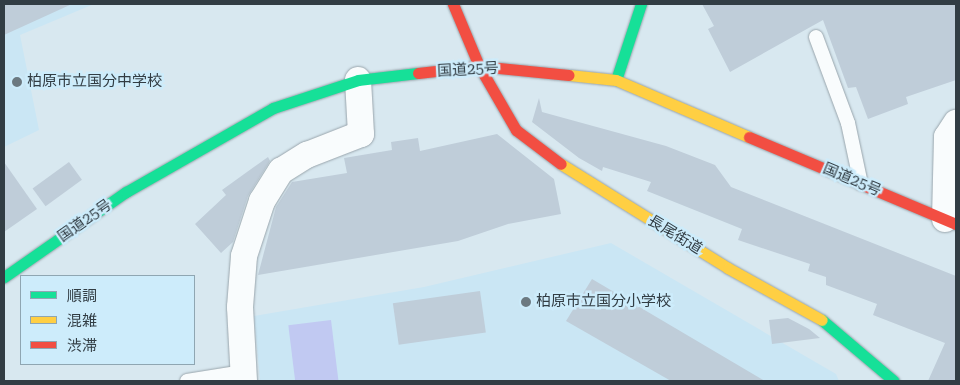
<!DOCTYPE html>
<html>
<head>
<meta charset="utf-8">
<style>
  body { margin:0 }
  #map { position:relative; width:960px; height:385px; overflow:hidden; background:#d8e8f0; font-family:"Roboto Serif","Noto Sans JP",serif }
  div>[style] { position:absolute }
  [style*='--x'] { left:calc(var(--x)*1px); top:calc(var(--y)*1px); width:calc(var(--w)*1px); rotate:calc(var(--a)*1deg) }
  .built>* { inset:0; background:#cae6f4 }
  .water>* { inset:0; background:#c1c9f2; transform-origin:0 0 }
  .building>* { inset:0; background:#bfcdd9; transform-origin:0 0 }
  .roads { filter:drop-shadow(0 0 1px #99a5ac) drop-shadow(0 0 1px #99a5ac) }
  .lane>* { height:14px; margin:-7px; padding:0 7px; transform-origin:7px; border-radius:7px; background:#f9fcfd }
  .street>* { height:26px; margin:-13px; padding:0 13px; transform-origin:13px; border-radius:13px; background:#f9fcfd }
  .fast>* { height:11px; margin:-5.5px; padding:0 5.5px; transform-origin:5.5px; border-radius:5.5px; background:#16e098 }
  .slow>* { height:11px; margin:-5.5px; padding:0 5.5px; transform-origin:5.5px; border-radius:5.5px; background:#ffcf43 }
  .jam>* { height:11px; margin:-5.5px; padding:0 5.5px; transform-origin:5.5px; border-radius:5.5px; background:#f24e42 }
  .dots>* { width:14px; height:14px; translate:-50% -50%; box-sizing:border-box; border:2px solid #cdecfb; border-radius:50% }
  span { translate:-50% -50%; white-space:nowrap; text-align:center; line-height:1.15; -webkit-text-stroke:5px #cdecfb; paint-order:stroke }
  .street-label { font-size:15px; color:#323d44 }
  .poi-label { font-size:15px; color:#323d44 }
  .left { translate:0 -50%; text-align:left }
  .frame { position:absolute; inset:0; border:5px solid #323d44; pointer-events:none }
  .legend { position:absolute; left:20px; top:275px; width:175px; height:90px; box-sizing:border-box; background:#cdecfb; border:1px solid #8fa6b2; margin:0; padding:6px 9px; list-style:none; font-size:15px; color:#323d44 }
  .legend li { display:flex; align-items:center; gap:10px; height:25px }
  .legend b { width:25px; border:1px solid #8fa6b2 }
</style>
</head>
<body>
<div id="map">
  <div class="built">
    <i style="clip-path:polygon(4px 4px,94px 4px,20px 35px,39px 130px,4px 147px)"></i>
    <i style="clip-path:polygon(611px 243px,836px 374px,839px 381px,260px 381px,254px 316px,424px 287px)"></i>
  </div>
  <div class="water">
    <i style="left:331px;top:320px;width:62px;height:43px;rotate:83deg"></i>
  </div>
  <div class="building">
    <i style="clip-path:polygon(4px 4px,72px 4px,4px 35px)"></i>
    <i style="clip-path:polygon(702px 4px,956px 4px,956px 80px,906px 97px,908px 104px,868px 119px,856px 87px,848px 88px,823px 20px,730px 72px,708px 29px,714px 26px)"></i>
    <i style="clip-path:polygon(539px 98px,542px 112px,666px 146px,715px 165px,731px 187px,956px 276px,956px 381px,928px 381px,945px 343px,873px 315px,877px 304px,826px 285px,826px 277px,808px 271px,810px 264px,738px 240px,742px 229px,647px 191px,651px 182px,603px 167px,602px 171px,579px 158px,532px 122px)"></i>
    <i style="clip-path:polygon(497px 134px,554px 179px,561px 214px,508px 224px,458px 241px,258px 275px,276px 207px,292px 182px,347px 173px,344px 158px,392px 150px,391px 142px,418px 138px,420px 151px)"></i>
    <i style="clip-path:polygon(268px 157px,270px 161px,248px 196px,233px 242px,221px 253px,195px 224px,226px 195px,222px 190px)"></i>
    <i style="clip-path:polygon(4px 162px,37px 209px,4px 232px)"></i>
    <i style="left:69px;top:162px;width:22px;height:45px;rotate:54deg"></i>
    <i style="clip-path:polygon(592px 279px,765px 381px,671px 381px,566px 321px)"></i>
    <i style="left:480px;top:291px;width:42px;height:88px;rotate:82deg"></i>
    <i style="clip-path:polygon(788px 318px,809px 329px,820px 338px,772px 344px,769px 320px)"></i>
  </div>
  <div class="roads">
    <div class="lane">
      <i style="--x:816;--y:37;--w:92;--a:69.6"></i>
      <i style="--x:848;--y:123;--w:62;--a:78"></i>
      <i style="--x:187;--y:381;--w:57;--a:-9.1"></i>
    </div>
    <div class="street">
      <i style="--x:945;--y:219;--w:82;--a:-88.6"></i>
      <i style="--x:947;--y:137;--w:17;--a:-57"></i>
      <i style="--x:244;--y:381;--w:74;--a:-93.1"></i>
      <i style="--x:240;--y:307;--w:51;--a:-85.5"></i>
      <i style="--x:244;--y:256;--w:58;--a:-71.9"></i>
      <i style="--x:262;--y:201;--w:36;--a:-58"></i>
      <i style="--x:281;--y:171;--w:31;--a:-32"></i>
      <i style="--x:307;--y:155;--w:58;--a:-21.3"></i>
      <i style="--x:361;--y:134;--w:54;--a:-93.2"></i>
    </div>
    <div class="fast">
      <i style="--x:616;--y:80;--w:80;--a:-71.8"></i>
      <i style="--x:4;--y:277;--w:149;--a:-34.9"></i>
      <i style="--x:126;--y:192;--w:169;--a:-29.7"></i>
      <i style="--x:273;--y:108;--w:89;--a:-18.2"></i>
      <i style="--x:358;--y:80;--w:60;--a:-6.7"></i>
      <i style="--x:822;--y:320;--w:94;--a:40.3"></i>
    </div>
    <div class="slow">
      <i style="--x:569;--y:75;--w:47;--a:6.1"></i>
      <i style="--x:616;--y:80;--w:145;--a:23.2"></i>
      <i style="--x:561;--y:164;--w:197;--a:31.9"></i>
      <i style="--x:728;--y:268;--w:107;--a:29"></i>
    </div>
    <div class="jam">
      <i style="--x:453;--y:4;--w:67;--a:67.2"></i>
      <i style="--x:479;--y:66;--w:74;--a:60"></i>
      <i style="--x:516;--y:130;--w:56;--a:37.1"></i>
      <i style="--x:418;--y:73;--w:61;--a:-6.5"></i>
      <i style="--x:479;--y:66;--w:90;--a:5.7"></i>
      <i style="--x:749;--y:137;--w:225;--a:22.8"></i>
    </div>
  </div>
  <div class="dots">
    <i style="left:17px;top:82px;background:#6c7980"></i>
    <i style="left:526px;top:302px;background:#6c7980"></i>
  </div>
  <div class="street-label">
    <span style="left:468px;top:70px;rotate:-3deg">国道25号</span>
    <span style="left:852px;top:180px;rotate:23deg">国道25号</span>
    <span style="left:85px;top:221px;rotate:-35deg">国道25号</span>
    <span style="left:675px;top:235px;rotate:31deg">長尾街道</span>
  </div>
  <div class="poi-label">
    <span class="left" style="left:27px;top:82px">柏原市立国分中学校</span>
    <span class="left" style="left:536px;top:302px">柏原市立国分小学校</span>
  </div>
  <div class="frame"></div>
  <ul class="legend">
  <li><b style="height:6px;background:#16e098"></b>順調</li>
  <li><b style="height:6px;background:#ffcf43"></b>混雑</li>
  <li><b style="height:6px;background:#f24e42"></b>渋滞</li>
  </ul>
</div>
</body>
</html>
